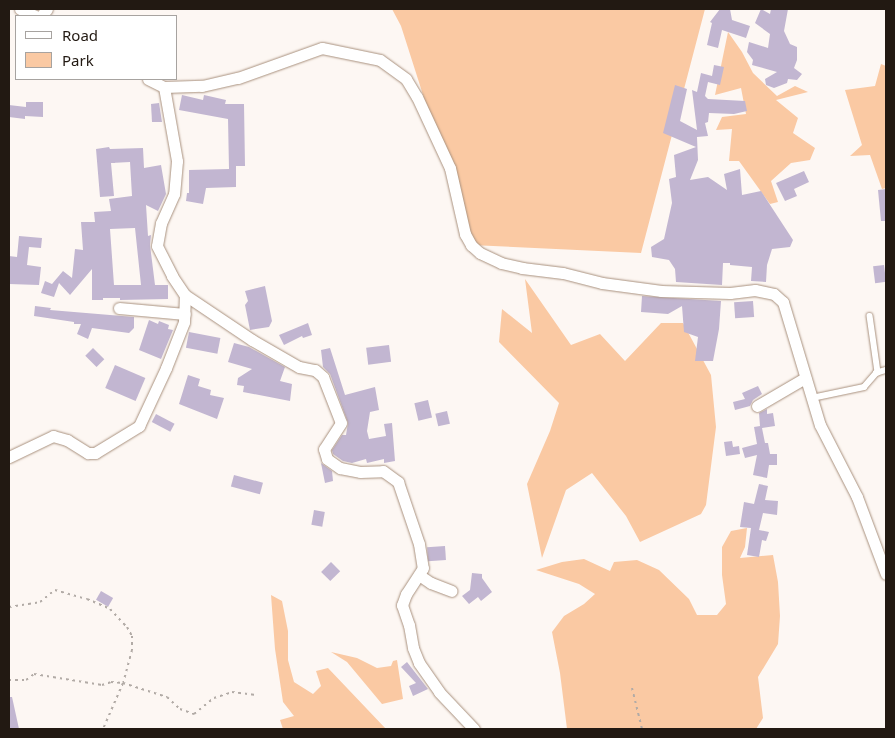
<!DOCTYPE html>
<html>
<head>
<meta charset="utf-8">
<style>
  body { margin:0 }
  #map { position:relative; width:895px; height:738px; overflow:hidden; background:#fdf7f3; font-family:"Noto Sans",sans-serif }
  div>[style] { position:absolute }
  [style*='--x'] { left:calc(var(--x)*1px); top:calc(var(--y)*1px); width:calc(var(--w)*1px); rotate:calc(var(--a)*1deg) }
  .green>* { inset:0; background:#fac9a3 }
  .building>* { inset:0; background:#c2b6d1; transform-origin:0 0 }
  .path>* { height:2px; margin-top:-1px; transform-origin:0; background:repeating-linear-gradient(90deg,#b2aba6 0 2.5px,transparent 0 6.5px) }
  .roads { filter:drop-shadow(0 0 1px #a9917e) drop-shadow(0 0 1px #a9917e) }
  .lane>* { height:5.5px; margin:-2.75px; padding:0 2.75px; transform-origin:2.75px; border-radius:2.75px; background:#fff }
  .street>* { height:11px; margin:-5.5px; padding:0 5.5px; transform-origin:5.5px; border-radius:5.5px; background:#fff }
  span { translate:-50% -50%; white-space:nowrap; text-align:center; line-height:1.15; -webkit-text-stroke:4.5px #fff; paint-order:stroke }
  .frame { position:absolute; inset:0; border:10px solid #221912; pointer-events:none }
  .legend { position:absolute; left:15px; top:15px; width:162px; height:65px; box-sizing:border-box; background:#fff; border:1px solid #a7a3a0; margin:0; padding:6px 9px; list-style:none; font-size:15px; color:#221912 }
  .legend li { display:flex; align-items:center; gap:10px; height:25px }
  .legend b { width:25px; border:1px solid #a7a3a0 }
</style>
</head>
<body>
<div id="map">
  <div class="green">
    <i style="clip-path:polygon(392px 9px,705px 9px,641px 253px,471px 245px,401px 26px)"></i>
    <i style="clip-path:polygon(728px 32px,742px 52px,753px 73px,777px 96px,795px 86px,808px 92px,776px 100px,798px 118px,793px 133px,815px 148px,810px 160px,791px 163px,771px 181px,778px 202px,770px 204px,739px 161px,729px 161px,732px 129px,716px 130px,722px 117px,746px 114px,741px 88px,715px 95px)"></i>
    <i style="clip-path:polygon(881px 64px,886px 66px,886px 188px,882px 189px,870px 155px,850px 156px,862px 145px,845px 90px,875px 86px)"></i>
    <i style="clip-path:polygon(525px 279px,571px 345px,600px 334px,625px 361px,661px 323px,683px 323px,711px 375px,716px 427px,706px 505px,701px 514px,640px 542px,626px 516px,592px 473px,566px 490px,542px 558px,527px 484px,550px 431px,559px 403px,499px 342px,502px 309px,532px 333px)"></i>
    <i style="clip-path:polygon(747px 528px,745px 547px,740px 558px,773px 555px,778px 582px,780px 616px,778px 644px,758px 677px,763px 718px,756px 729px,567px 729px,560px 673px,552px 632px,564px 616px,584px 604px,595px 594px,579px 584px,536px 570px,562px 562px,584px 559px,610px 571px,614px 562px,637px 560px,659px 570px,689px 599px,697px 615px,717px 615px,726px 604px,722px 575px,722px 547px,731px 531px)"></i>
    <i style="clip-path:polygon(271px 595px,282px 601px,288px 631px,288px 660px,294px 682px,313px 694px,321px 686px,316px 671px,328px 668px,386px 729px,283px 729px,280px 720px,294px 716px,283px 702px,275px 649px)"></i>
    <i style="clip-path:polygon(331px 652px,357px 658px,377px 668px,391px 666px,393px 661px,397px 660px,403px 699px,382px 704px,347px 662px)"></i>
  </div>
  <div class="building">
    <i style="clip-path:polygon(720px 9px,730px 9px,732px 20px,750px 26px,746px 38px,722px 30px,718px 48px,707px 45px,712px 23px,710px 22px)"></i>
    <i style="clip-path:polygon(761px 9px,770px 14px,771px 9px,788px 9px,784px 31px,790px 44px,797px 47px,797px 60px,794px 68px,802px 74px,797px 80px,788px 79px,787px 83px,774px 88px,766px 85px,765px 79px,777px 72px,752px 65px,753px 60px,747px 52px,749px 42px,768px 48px,770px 34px,755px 23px)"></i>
    <i style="clip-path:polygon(714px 65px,724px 67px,720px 85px,708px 82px,705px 96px,708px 99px,745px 101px,747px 111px,734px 114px,709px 113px,708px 122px,705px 123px,708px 136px,697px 137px,698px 160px,690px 180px,708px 177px,727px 190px,724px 174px,740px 169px,742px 195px,761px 191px,793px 240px,790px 247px,772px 249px,767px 265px,766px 282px,751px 281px,752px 267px,730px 265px,730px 263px,723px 263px,722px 285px,676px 282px,675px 269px,669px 260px,652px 257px,651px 247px,664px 239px,672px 203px,669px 179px,676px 177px,674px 155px,696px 147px,663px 133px,675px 85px,687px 89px,680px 121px,697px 130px,692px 90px,697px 92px,701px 73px,712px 76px)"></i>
    <i style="clip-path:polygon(182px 95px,203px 100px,204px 95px,226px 100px,225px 104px,244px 104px,245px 166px,236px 166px,236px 187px,206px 188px,203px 204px,186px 201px,187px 193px,189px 193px,189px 170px,229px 169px,228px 119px,179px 110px)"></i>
    <i style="clip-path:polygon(26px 102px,43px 102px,43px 117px,25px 116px,25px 119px,9px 117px,9px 105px,26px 107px)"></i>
    <i style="clip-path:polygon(159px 103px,162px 122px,152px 122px,151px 104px)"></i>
    <i style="clip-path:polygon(evenodd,109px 147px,110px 149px,143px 148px,144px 168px,161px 165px,166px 194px,158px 211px,146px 205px,148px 236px,151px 235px,150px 245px,155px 285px,168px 285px,168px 299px,120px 300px,120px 298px,103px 298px,103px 300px,92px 300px,92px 269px,70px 295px,59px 283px,54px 297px,41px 293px,45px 281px,52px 284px,63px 271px,72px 278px,75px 249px,83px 250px,81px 222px,95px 222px,94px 212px,111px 211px,109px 199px,132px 196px,130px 162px,111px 163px,114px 196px,100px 197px,96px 149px,109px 147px,135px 228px,141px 285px,114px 285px,110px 229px,135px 228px)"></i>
    <i style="clip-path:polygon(804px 171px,809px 182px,794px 189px,797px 196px,785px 201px,776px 183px)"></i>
    <i style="clip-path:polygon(886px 189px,886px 221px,881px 221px,878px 190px)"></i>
    <i style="clip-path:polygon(19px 236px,42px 238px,41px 248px,29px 247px,27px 265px,41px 267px,39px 285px,9px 284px,9px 256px,17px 257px)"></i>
    <i style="left:884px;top:265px;width:17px;height:11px;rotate:83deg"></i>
    <i style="clip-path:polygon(265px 286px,272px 321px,269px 327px,250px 330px,245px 305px,248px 301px,245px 291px)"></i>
    <i style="clip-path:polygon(642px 296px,721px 301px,719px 329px,713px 361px,695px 361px,698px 337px,684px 332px,682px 306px,668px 314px,641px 312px)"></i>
    <i style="left:753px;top:301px;width:16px;height:19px;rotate:86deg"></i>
    <i style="clip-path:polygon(35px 306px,51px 308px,50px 310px,134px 317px,134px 328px,129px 333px,92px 328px,88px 339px,77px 334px,81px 324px,74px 324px,74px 322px,34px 316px)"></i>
    <i style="clip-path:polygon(149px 320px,158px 324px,159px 321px,169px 325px,168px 329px,173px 330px,161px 359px,139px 350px)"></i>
    <i style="clip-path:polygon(308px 323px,312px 335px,303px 338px,302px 336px,284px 345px,279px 335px)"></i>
    <i style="left:189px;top:332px;width:32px;height:16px;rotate:11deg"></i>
    <i style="clip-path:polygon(234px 343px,249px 347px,285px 367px,280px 381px,292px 384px,290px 401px,243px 392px,244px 386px,237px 385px,238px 378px,252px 369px,228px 362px)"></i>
    <i style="left:389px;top:345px;width:17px;height:23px;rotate:83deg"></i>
    <i style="left:93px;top:348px;width:16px;height:11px;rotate:45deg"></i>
    <i style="clip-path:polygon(330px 348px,345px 395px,375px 387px,379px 410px,370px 412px,367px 431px,369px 439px,386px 436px,384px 424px,392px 423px,395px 461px,384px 463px,384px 459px,367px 463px,366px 459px,352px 463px,343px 461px,333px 454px,332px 450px,342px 435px,346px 435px,348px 423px,330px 374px,323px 367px,321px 350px)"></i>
    <i style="left:115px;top:365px;width:33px;height:25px;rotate:23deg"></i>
    <i style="clip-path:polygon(188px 375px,200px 379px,198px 386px,211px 390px,210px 395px,224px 398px,217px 419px,179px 404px)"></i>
    <i style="clip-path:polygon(758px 386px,762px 394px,753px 400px,750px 406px,735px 410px,733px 402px,745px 399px,742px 393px)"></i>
    <i style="left:428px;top:400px;width:18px;height:14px;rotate:77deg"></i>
    <i style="clip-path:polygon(767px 409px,767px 414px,773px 413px,775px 426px,762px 428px,765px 443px,768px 443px,770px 454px,777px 454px,777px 465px,769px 465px,767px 478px,753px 475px,757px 455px,745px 458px,742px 448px,757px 444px,754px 427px,760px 426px,759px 413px)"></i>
    <i style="left:447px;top:411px;width:13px;height:12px;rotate:77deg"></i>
    <i style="left:156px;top:414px;width:21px;height:9px;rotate:28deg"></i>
    <i style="clip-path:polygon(732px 441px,733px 447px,739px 446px,740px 454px,726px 456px,724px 442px)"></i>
    <i style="clip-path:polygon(321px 463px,332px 471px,333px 481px,325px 483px)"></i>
    <i style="left:234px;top:475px;width:30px;height:12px;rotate:15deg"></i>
    <i style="clip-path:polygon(759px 484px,768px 486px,765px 500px,778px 501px,777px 515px,763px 513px,759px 530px,769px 532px,766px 541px,762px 540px,759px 557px,747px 555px,751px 528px,740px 527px,744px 502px,754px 504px)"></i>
    <i style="left:314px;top:510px;width:11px;height:15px;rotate:10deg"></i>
    <i style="left:445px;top:546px;width:14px;height:18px;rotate:86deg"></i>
    <i style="left:331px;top:562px;width:13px;height:14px;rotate:45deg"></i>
    <i style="clip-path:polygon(472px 573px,482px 574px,482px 578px,492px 592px,481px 601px,478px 597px,469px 604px,462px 596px,470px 590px)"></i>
    <i style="left:101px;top:591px;width:14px;height:10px;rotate:30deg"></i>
    <i style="clip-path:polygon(407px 662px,428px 689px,413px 696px,409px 686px,416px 683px,401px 667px)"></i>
    <i style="clip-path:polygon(9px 697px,12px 697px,19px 729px,9px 729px)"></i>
  </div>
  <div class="path">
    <i style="--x:9;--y:607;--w:31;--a:-9"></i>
    <i style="--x:40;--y:602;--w:19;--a:-39"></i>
    <i style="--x:55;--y:590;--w:33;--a:16"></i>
    <i style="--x:87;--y:599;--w:25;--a:23"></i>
    <i style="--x:110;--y:609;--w:25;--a:47"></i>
    <i style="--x:127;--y:627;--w:10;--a:61"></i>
    <i style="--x:132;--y:636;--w:14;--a:90"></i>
    <i style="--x:132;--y:650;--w:34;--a:105"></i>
    <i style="--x:123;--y:683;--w:50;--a:113.5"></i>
    <i style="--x:9;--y:680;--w:17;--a:0"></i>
    <i style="--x:26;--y:680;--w:10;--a:-37"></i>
    <i style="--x:34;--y:674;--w:69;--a:9.2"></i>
    <i style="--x:102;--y:685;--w:9;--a:-18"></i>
    <i style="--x:111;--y:682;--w:12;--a:5"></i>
    <i style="--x:123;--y:683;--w:46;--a:17.7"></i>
    <i style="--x:167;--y:697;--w:18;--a:43"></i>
    <i style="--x:180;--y:709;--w:15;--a:20"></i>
    <i style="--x:194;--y:714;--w:26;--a:-39"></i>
    <i style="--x:214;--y:698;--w:19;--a:-18"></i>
    <i style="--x:232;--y:692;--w:25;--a:7"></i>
    <i style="--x:632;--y:688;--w:42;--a:76.3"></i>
  </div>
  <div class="roads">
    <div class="lane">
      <i style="--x:870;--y:316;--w:57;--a:81.9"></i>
      <i style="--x:812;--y:398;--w:53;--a:-11.9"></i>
      <i style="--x:864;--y:387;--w:18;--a:-49"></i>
      <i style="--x:876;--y:373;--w:10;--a:-17"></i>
    </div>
    <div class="street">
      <i style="--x:20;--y:9;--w:17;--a:24"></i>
      <i style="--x:41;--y:16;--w:9;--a:-49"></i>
      <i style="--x:148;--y:79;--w:18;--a:27"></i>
      <i style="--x:164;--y:87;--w:38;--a:-2"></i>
      <i style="--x:202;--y:86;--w:37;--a:-13"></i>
      <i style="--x:238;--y:78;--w:89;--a:-19.7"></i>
      <i style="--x:322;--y:48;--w:59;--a:11.7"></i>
      <i style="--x:380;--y:60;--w:32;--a:36"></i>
      <i style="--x:406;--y:79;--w:21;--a:59"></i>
      <i style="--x:417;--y:97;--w:78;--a:65.1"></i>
      <i style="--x:450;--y:168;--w:68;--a:77.2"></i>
      <i style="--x:465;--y:234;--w:13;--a:61"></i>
      <i style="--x:471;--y:245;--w:12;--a:42"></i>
      <i style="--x:480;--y:253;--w:23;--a:25"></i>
      <i style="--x:501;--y:263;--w:22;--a:13"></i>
      <i style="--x:522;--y:268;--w:41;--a:7"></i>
      <i style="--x:563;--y:273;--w:40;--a:14.4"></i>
      <i style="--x:602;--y:283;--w:60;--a:7.7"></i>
      <i style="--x:661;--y:291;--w:69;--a:1.7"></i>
      <i style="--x:730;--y:293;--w:25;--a:-7"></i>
      <i style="--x:755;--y:290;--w:19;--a:12"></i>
      <i style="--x:774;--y:294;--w:12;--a:42"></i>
      <i style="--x:783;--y:302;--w:128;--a:73.3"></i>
      <i style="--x:820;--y:425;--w:81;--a:62.8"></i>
      <i style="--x:857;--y:497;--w:82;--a:69.4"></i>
      <i style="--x:164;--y:87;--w:75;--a:80"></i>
      <i style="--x:177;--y:161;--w:33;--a:95"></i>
      <i style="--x:174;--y:194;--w:32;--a:114"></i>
      <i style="--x:161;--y:223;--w:23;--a:100"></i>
      <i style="--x:157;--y:246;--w:34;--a:63"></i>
      <i style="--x:172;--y:276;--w:23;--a:56"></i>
      <i style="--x:185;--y:295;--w:81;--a:33.9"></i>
      <i style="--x:252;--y:340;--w:54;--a:29.9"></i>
      <i style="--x:299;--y:367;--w:16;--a:11"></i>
      <i style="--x:315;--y:370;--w:11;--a:41"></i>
      <i style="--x:323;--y:377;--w:49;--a:68.6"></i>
      <i style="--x:341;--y:423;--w:31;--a:123"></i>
      <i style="--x:324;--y:449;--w:10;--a:73"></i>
      <i style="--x:327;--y:459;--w:16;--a:35"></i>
      <i style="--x:340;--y:468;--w:20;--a:11"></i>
      <i style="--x:360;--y:472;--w:23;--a:-2"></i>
      <i style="--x:383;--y:471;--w:19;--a:36"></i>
      <i style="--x:398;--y:482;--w:65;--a:71.3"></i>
      <i style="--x:419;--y:544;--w:24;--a:81"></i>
      <i style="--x:423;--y:568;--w:31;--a:123"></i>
      <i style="--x:406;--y:594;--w:12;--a:110"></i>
      <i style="--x:402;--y:605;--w:21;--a:71"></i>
      <i style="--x:409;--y:625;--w:23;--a:80"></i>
      <i style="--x:413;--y:648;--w:16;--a:68"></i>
      <i style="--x:419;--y:663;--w:35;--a:55"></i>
      <i style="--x:439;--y:692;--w:51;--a:46.6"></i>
      <i style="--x:119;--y:308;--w:66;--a:5.2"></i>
      <i style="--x:757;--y:406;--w:56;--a:-30.3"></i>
      <i style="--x:9;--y:457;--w:49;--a:-25.5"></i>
      <i style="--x:53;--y:436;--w:15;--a:16"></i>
      <i style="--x:67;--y:440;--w:25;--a:32"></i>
      <i style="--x:88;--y:453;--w:7;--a:0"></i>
      <i style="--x:95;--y:453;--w:52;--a:-31.5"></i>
      <i style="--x:139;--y:426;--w:64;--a:-65"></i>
      <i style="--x:166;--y:368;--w:49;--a:-68.6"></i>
      <i style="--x:184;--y:322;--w:27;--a:-88"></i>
      <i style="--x:419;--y:575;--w:14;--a:34"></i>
      <i style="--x:431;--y:583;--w:22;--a:21"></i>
    </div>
  </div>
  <div class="frame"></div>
  <ul class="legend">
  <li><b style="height:6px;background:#fff"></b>Road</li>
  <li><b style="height:14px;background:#fac9a3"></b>Park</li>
  </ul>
</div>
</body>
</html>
